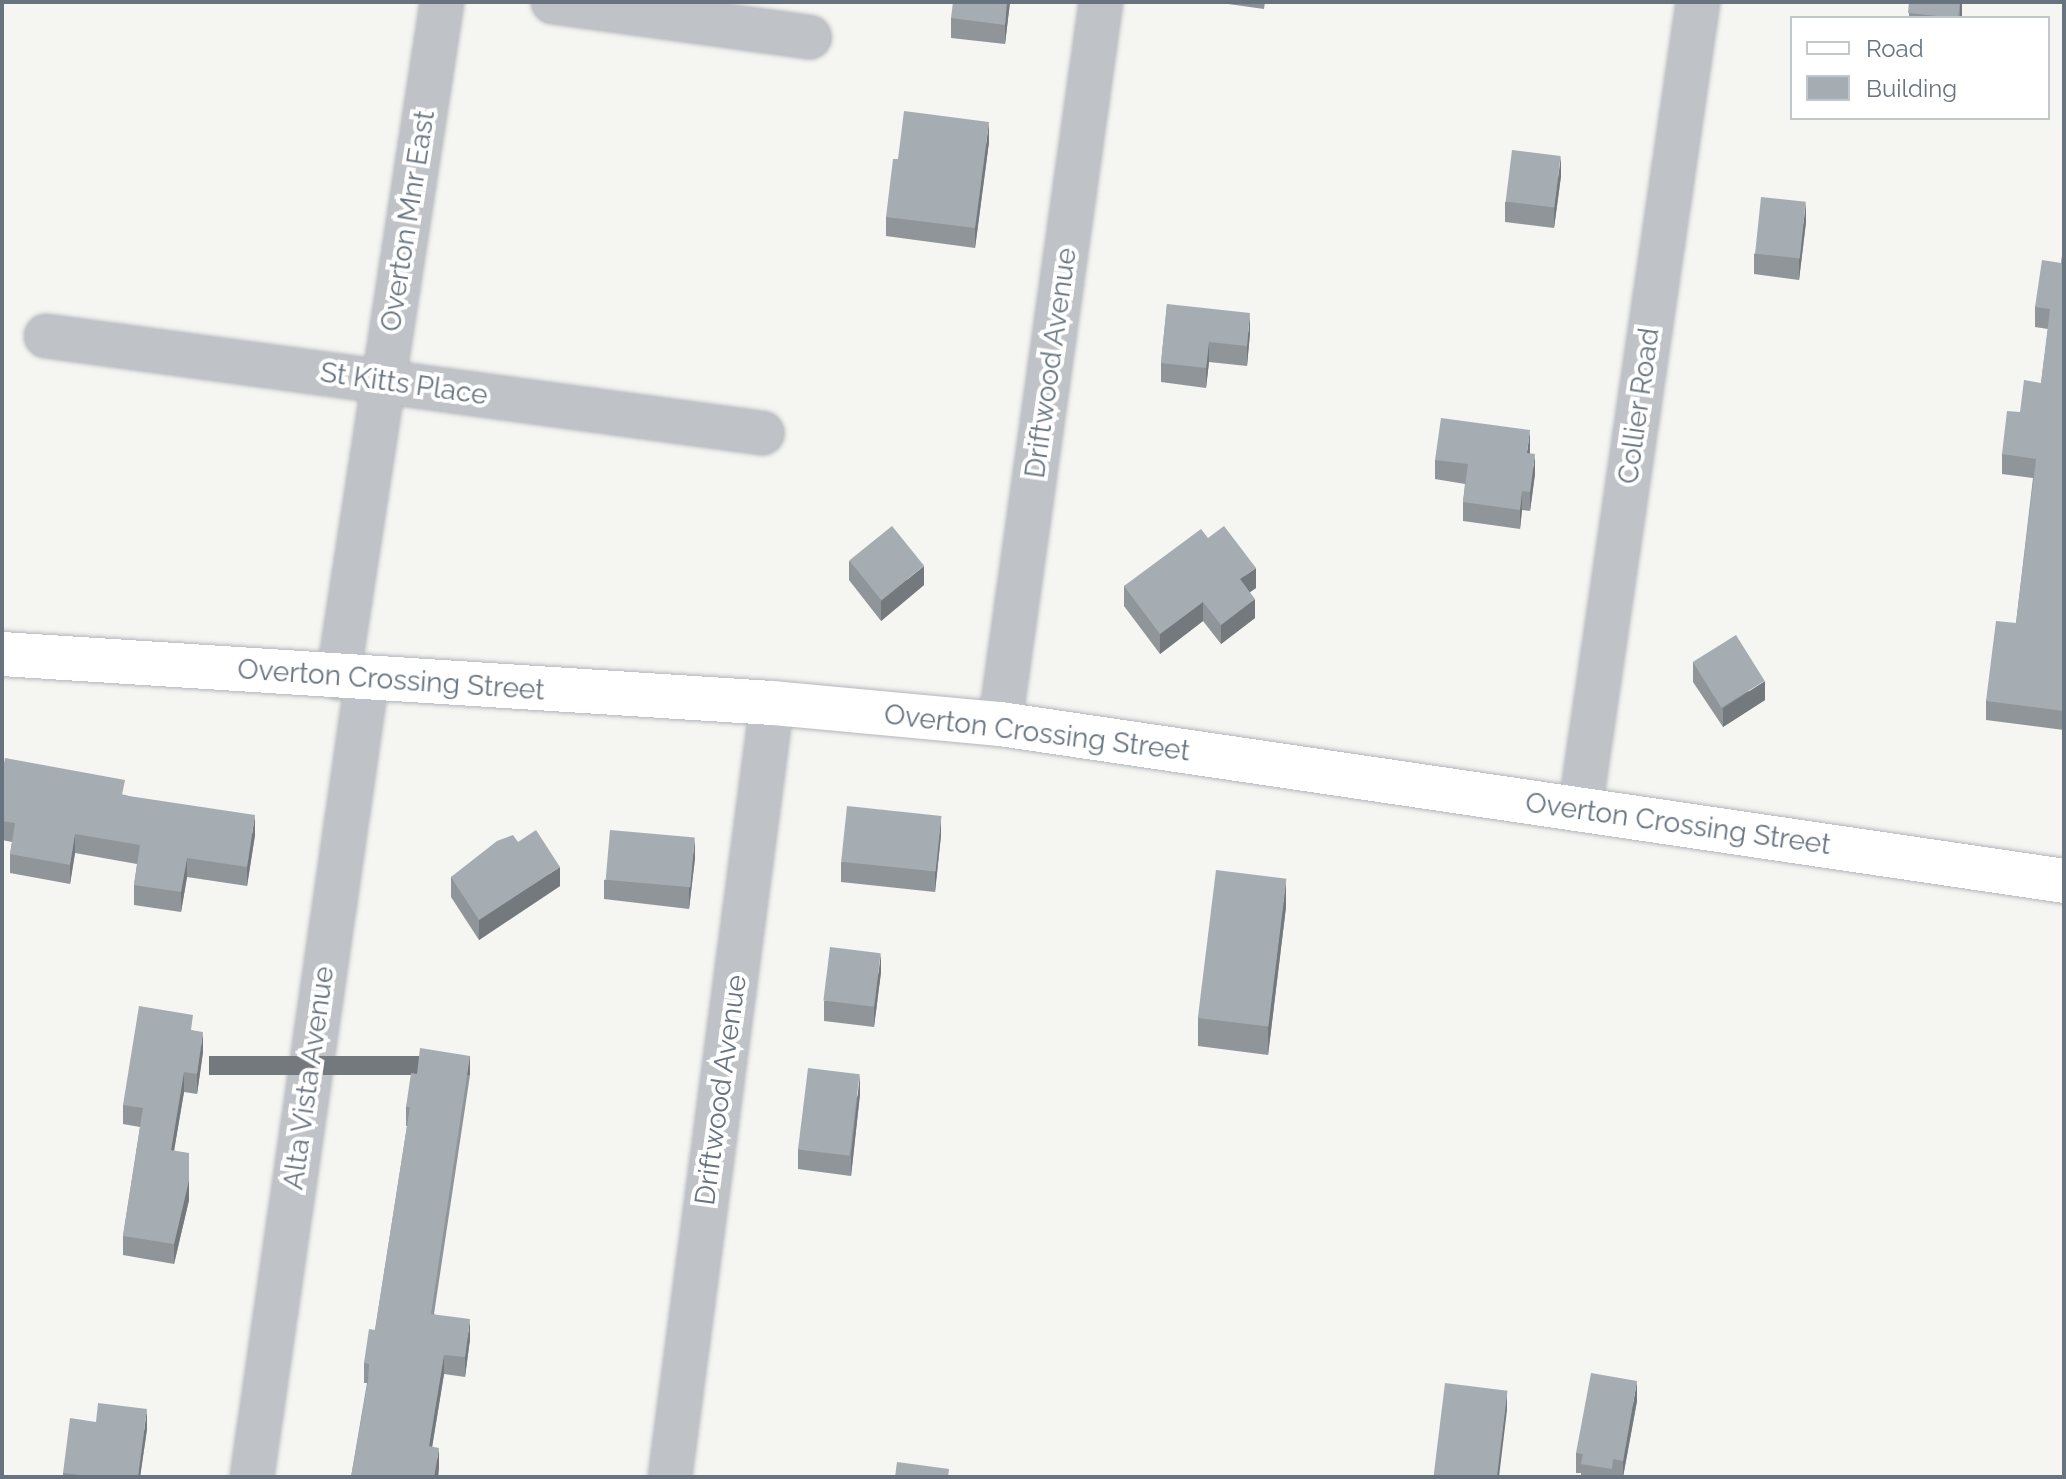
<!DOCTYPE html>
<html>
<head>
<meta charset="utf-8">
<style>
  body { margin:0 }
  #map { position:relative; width:2066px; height:1479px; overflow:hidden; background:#f5f5f2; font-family:Raleway,sans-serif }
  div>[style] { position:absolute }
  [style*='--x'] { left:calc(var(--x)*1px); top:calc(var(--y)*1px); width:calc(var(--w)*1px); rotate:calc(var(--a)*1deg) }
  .roads { filter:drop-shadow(0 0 2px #b2b6ba) drop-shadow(0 0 2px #b2b6ba) }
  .minor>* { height:42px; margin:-21px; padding:0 21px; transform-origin:21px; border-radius:21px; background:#bfc2c6 }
  .secondary>* { height:44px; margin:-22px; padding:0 22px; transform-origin:22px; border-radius:22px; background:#fff }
  .wall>* { inset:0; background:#8f9599; transform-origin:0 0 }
  .shaded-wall>* { inset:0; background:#74797d; transform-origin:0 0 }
  .building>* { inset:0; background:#a6adb2; transform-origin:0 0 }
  span { translate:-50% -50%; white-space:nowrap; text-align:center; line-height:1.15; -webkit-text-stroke:8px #fff; paint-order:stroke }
  .street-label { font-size:28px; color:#677480 }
  .frame { position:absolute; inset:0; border:4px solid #677480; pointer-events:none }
  .legend { position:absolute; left:1790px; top:16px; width:260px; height:104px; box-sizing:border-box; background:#fff; border:2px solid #c2c7cc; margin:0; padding:10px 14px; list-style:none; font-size:24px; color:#677480 }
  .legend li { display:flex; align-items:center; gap:16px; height:40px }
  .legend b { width:40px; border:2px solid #c2c7cc }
</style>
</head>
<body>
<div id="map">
  <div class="roads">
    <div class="minor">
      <i style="--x:553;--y:2;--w:259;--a:7.8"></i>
      <i style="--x:46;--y:336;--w:723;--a:7.72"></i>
      <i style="--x:338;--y:678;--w:684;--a:-81.25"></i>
      <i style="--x:1000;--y:724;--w:729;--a:-82.04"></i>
      <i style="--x:1580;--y:810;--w:817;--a:-81.69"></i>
      <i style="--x:252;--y:1477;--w:805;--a:-81.79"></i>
      <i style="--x:670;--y:1477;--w:781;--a:-82.49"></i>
    </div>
    <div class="secondary">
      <i style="--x:2;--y:654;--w:772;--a:3.64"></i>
      <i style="--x:772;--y:703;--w:229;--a:5.3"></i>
      <i style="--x:1000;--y:724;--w:1076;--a:8.39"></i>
    </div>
  </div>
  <div class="wall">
    <i style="clip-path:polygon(1010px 2px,1005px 44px,951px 38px,951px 18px)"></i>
    <i style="clip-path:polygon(1214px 2px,1265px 2px,1264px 9px)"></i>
    <i style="left:1909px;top:2px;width:53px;height:16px"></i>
    <i style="clip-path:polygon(989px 142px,975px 248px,886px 236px,886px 217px)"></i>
    <i style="clip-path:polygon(1561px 176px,1554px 228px,1505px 222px,1505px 202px)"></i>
    <i style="clip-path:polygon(1806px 222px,1799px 280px,1754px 274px,1754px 254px)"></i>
    <i style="clip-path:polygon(2064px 242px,2064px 730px,1986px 720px,1986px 701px,2016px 623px,2033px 478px,2002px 474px,2002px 454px,2020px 412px,2041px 383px,2048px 329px,2035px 327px,2035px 307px,2061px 263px)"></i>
    <i style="clip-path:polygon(1167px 304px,1250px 333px,1247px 366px,1209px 362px,1206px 388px,1161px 382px,1161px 363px)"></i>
    <i style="clip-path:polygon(1530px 450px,1530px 453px,1535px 474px,1530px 511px,1522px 510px,1520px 529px,1463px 521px,1463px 502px,1465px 484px,1435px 479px,1435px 460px)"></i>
    <i style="clip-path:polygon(1208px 538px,1256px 588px,1250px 592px,1255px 618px,1221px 644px,1203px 621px,1160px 654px,1124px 606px,1124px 586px)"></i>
    <i style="clip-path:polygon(849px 561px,924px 585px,881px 621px,849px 580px)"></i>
    <i style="clip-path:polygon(1693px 662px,1765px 700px,1723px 727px,1693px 682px)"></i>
    <i style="clip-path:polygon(2px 774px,125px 795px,255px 835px,247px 886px,187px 877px,181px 912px,134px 905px,134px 885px,137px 864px,75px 853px,70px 884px,10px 873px,10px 854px,12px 842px,2px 840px)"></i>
    <i style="clip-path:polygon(941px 835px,935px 892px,841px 882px,841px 862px)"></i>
    <i style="clip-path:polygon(518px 842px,560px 886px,479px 940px,451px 897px,451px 877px)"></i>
    <i style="clip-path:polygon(695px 858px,689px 909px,604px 899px,604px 880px)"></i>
    <i style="clip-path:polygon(1286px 907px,1268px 1055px,1198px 1046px,1198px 1018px)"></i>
    <i style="clip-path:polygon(881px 972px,874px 1027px,824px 1021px,824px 1001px)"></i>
    <i style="clip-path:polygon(193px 1030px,203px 1052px,197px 1094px,184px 1092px,174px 1150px,189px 1172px,189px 1200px,174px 1264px,123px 1255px,123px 1236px,140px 1127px,123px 1124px,123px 1105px)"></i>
    <i style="clip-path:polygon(417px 1074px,470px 1075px,434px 1314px,470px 1339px,465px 1377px,444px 1374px,432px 1447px,439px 1467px,438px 1477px,351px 1477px,367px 1383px,364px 1383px,364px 1363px,375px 1330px,407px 1126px,406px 1126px,406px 1107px)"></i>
    <i style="clip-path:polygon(860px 1094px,851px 1176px,798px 1169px,798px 1149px)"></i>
    <i style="clip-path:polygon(1637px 1401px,1623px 1477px,1581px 1477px,1581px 1473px,1576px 1473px,1576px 1453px)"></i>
    <i style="clip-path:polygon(147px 1429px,140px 1477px,63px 1477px,63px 1473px)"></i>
  </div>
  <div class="shaded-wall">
    <i style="clip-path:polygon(1007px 2px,1010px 2px,1005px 44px,1005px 25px)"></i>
    <i style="left:1960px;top:2px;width:2px;height:16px"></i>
    <i style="clip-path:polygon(989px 122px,989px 142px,975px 248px,975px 228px)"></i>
    <i style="clip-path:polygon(1561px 156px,1561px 176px,1554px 228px,1554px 208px)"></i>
    <i style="clip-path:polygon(1806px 202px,1806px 222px,1799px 280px,1799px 260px)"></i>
    <i style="clip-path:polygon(1250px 313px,1250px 333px,1247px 366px,1247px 346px)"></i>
    <i style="clip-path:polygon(1209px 342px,1209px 362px,1206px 388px,1206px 368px)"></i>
    <i style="clip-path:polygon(1530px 430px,1530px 450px,1527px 473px,1527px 453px)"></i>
    <i style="clip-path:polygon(1535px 454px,1535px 474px,1530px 511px,1530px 492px)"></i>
    <i style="clip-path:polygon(1522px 491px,1522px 510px,1520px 529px,1520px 510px)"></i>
    <i style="clip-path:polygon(924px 566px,924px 585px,881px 621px,881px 601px)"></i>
    <i style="clip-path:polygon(1256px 568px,1256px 588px,1240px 599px,1240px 579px)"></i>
    <i style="clip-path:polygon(1255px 599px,1255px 618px,1221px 644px,1221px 625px)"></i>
    <i style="clip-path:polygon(1203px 602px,1203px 621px,1160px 654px,1160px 634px)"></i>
    <i style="clip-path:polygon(1765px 681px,1765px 700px,1723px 727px,1723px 708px)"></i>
    <i style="clip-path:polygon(255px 815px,255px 835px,247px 886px,247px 867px)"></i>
    <i style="clip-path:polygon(941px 816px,941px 835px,935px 892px,935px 872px)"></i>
    <i style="clip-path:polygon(75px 834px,75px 853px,70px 884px,70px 865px)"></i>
    <i style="clip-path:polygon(695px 838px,695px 858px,689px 909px,689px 889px)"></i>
    <i style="clip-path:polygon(187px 858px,187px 877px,181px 912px,181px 892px)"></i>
    <i style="clip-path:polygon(560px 867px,560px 886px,479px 940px,479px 920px)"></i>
    <i style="clip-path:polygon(1286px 879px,1286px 907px,1268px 1055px,1268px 1026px)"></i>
    <i style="clip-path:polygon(881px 953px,881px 972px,874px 1027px,874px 1008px)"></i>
    <i style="clip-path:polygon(203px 1032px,203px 1052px,197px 1094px,197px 1074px)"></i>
    <i style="left:470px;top:1056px;width:19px;height:261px;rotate:90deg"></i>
    <i style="clip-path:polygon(184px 1072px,184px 1092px,171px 1169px,171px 1150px)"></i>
    <i style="clip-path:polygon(860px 1074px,860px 1094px,851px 1176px,851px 1156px)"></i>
    <i style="clip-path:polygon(189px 1180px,189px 1200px,174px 1264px,174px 1244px)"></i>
    <i style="clip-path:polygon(470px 1319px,470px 1339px,465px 1377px,465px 1357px)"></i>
    <i style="clip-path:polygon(444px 1355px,444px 1374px,429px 1466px,429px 1446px)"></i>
    <i style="clip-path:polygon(1637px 1381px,1637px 1401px,1623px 1477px,1623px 1461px)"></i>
    <i style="clip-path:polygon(1507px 1391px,1507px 1410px,1499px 1477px,1496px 1477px)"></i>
    <i style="clip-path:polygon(147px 1409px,147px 1429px,140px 1477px,138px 1477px)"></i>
    <i style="clip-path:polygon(439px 1448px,439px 1467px,438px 1477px,434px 1477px)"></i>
  </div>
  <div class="building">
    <i style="clip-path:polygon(953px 2px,1007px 2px,1005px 25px,951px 18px)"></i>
    <i style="clip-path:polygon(1909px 2px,1960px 2px,1958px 18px,1908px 13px)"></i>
    <i style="clip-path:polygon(904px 111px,989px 122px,975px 228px,886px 217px,893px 159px,898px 159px)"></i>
    <i style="left:1512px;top:150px;width:49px;height:52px;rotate:7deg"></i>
    <i style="left:1761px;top:197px;width:45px;height:57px;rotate:6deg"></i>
    <i style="clip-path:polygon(2064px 242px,2064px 711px,1986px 701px,1996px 621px,2016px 623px,2036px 459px,2002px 454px,2007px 411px,2020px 412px,2024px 380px,2041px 383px,2050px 309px,2035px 307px,2042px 260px,2061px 263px)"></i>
    <i style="clip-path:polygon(1167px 304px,1250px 313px,1247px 346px,1209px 342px,1206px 368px,1161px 363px)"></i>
    <i style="clip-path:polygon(1441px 418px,1530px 430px,1527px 453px,1535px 454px,1530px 492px,1522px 491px,1520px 510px,1463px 502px,1468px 464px,1435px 460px)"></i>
    <i style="left:892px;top:526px;width:51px;height:55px;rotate:51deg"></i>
    <i style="clip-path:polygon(1224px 526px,1256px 568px,1240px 579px,1255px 599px,1221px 625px,1203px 602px,1160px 634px,1124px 586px,1201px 529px,1208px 538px)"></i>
    <i style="left:1736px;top:635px;width:54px;height:51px;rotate:58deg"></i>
    <i style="clip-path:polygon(5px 758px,125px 780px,122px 795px,255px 815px,247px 867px,187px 858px,181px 892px,134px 885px,140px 845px,75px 834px,70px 865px,10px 854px,15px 823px,2px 821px,2px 774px)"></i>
    <i style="left:847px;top:806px;width:95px;height:56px;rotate:6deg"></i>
    <i style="clip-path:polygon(536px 830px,560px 867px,479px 920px,451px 877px,497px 841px,513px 835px,518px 842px)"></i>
    <i style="left:610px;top:830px;width:85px;height:50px;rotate:5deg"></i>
    <i style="left:1216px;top:870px;width:71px;height:149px;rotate:7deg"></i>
    <i style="left:830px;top:947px;width:51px;height:54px;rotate:7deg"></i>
    <i style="clip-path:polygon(139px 1006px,193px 1015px,191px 1030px,203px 1032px,197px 1074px,184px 1072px,171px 1150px,189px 1153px,189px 1180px,174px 1244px,123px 1236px,143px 1108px,123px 1105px)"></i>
    <i style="clip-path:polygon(420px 1048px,470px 1056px,431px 1314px,470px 1319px,465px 1357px,444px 1355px,429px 1446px,439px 1448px,434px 1477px,351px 1477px,368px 1381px,369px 1364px,364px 1363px,369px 1329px,375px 1330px,410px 1107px,406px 1107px,411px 1073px,417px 1074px)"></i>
    <i style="left:808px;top:1068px;width:52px;height:82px;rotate:7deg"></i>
    <i style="clip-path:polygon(1591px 1373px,1637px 1381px,1623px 1461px,1613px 1459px,1612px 1469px,1581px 1464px,1583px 1454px,1576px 1453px)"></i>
    <i style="left:1445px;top:1383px;width:63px;height:95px;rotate:7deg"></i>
    <i style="clip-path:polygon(98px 1403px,147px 1409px,138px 1477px,97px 1477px,63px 1473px,70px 1418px,96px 1422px)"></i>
    <i style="clip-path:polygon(897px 1462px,949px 1469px,948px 1477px,895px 1477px)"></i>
  </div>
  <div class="street-label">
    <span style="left:408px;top:221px;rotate:-81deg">Overton Mnr East</span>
    <span style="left:1051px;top:363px;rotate:-82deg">Driftwood Avenue</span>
    <span style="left:404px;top:384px;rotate:8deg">St Kitts Place</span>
    <span style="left:1639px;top:406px;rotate:-82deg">Collier Road</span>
    <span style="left:391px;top:680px;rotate:4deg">Overton Crossing Street</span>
    <span style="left:1037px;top:733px;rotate:7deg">Overton Crossing Street</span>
    <span style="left:1678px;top:824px;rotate:8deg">Overton Crossing Street</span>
    <span style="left:309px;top:1078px;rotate:-82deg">Alta Vista Avenue</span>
    <span style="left:721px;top:1090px;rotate:-82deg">Driftwood Avenue</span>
  </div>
  <div class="frame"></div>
  <ul class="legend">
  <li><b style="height:10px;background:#fff"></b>Road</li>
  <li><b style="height:22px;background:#a6adb2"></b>Building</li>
  </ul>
</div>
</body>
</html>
